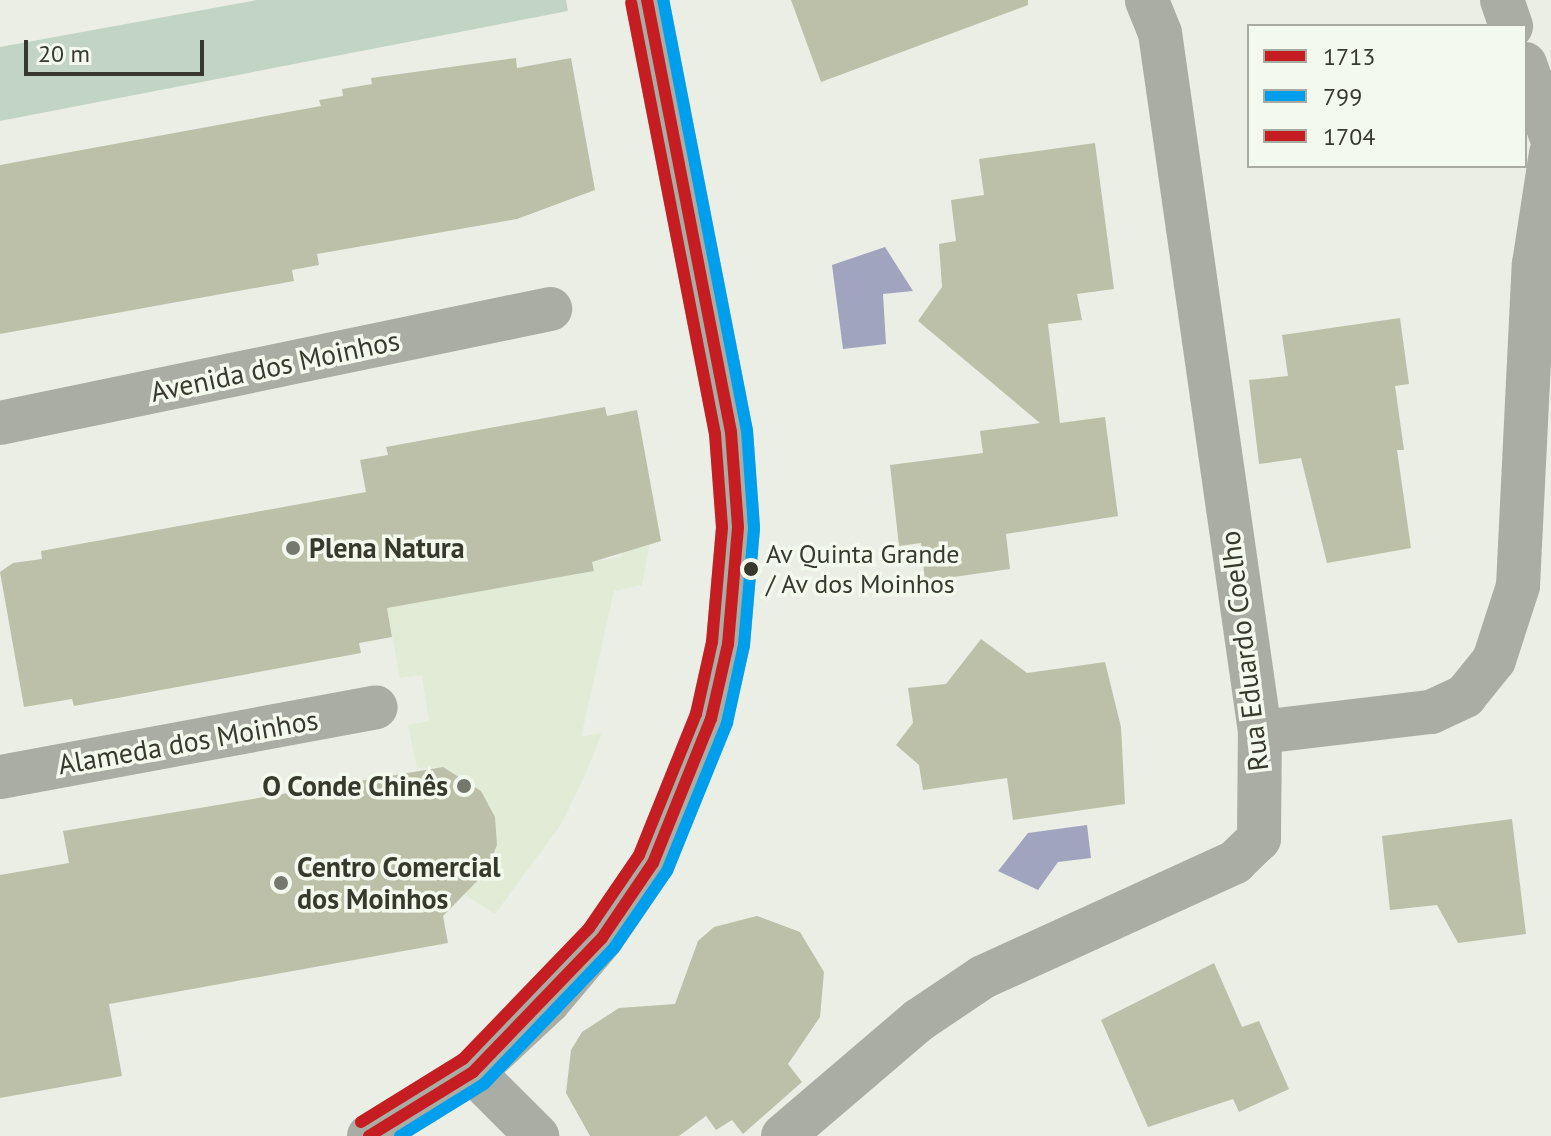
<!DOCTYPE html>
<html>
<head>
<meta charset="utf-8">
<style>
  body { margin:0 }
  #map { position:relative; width:1551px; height:1136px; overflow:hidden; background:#eaeee5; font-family:"PT Sans",sans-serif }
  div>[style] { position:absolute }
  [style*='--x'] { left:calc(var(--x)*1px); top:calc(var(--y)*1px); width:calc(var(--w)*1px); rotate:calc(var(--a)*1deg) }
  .green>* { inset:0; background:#c2d5c4 }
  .plaza>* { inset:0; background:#e1ebd6 }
  .water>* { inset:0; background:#a1a4be }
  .building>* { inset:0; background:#bcc0a8 }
  .pedestrian>* { height:44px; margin:-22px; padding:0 22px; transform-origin:22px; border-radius:22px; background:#aaada4 }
  .minor>* { height:44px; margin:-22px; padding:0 22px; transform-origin:22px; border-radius:22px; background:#aaada4 }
  .tertiary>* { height:44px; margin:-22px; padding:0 22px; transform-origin:22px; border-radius:22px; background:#aaada4 }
  .bus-1>* { height:12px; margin:-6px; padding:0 6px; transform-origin:6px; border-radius:6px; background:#c61d23 }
  .bus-2>* { height:12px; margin:-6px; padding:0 6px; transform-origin:6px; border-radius:6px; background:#009fee }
  .bus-3>* { height:12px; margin:-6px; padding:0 6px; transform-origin:6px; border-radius:6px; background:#c61d23 }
  .dots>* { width:22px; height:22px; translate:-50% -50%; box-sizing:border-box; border:4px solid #f4f9ee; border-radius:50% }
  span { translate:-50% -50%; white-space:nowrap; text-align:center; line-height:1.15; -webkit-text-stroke:7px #f4f9ee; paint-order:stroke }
  .bus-label { font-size:26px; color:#36392c }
  .left { translate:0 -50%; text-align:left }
  .street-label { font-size:28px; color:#36392c }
  .poi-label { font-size:28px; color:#36392c; font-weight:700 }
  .right { translate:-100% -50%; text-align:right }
  .legend { position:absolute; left:1247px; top:24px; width:280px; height:144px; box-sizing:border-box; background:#f4f9ee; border:2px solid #a8aca0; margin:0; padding:10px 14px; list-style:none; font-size:24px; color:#36392c }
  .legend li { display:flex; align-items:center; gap:16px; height:40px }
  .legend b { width:40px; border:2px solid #a8aca0 }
  .scale { position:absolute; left:24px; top:40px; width:180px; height:36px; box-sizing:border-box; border:4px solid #36392c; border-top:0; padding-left:10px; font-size:24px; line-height:28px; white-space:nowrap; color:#36392c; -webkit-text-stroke:6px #f4f9ee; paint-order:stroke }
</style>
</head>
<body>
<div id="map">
  <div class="green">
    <i style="clip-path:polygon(257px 0,566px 0,568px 11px,0 121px,0 47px)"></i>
  </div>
  <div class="plaza">
    <i style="clip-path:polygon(650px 543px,642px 585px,614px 591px,581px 737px,602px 733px,584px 777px,562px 823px,495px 914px,462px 893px,487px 871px,481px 791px,443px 767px,417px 768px,408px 725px,429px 721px,422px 675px,400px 678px,384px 592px,454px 596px,594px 571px,592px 562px,622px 557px,621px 548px)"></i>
  </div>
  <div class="water">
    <i style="clip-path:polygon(885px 247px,913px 291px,883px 294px,886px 344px,843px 349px,832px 265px)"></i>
    <i style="clip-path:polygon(1087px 825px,1091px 858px,1058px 862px,1038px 890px,998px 871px,1028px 833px)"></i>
  </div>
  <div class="building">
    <i style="clip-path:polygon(791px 0,1028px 0,1028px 5px,821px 82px)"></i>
    <i style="clip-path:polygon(516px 58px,517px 68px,571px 58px,595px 190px,517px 219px,317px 254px,319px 265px,292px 270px,294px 281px,0 334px,0 165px,321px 106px,319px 100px,343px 96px,342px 89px,372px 84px,371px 78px)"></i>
    <i style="clip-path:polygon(1095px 143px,1114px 289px,1077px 294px,1082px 320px,1048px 324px,1060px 423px,1105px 417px,1118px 516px,1006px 534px,1010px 569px,925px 581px,921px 543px,899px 546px,890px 465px,983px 453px,980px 431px,1040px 423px,918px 321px,942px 287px,939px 244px,956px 241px,951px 200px,984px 195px,979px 159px)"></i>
    <i style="clip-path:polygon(1400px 318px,1409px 384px,1395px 386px,1404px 450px,1397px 450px,1411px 548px,1327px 563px,1301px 458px,1259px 464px,1249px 380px,1288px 376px,1282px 335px)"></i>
    <i style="clip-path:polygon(605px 407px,607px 416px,637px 410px,661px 541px,592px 562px,594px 571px,387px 608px,392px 637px,359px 643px,361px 653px,74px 706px,72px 699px,24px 707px,0 572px,13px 563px,42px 559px,41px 551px,366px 492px,360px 460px,388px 455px,386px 447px)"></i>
    <i style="clip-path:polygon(981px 639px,1027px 673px,1105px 662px,1121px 727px,1125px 804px,1013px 820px,1007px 778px,923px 790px,919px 765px,896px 745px,913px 723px,908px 688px,946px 684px)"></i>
    <i style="clip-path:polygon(443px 767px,481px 791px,495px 817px,497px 845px,487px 871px,443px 916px,448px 943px,109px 1004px,122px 1076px,0 1098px,0 875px,69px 863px,63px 831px)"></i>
    <i style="clip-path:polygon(1512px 819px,1526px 934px,1458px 943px,1437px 905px,1390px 910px,1382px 836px)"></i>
    <i style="clip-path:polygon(757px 916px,800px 932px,824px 972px,820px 1017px,788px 1064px,802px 1082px,743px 1134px,732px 1120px,716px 1130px,706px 1116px,679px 1136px,590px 1136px,566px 1093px,571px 1050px,582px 1032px,619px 1008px,675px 1004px,698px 941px,714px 927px)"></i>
    <i style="clip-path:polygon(1214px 963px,1242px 1027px,1259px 1021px,1289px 1089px,1239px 1112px,1233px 1099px,1148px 1127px,1101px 1020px)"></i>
  </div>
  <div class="pedestrian">
    <i style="--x:0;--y:777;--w:382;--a:-10.5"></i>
  </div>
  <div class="minor">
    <i style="--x:1502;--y:0;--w:28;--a:71"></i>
    <i style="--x:1525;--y:64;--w:77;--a:70.1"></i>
    <i style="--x:0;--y:423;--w:562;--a:-11.71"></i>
    <i style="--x:1260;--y:732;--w:172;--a:-6.7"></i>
    <i style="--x:1431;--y:712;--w:38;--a:-25"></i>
    <i style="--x:1465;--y:696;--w:46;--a:-51.1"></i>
    <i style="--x:1494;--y:660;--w:78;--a:-72"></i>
    <i style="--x:1518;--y:586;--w:322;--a:-87.2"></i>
    <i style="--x:1534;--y:264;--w:112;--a:-81.3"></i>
    <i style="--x:473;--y:1072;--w:91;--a:45"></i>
    <i style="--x:783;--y:1136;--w:179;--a:-40.5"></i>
    <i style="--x:919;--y:1020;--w:77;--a:-33.9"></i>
    <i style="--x:983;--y:977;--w:277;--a:-24.5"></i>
    <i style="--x:1235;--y:862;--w:33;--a:-44"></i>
    <i style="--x:1259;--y:839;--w:107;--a:-89.5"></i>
    <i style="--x:1260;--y:732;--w:706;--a:-98.14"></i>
    <i style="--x:1160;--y:33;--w:35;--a:-112"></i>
  </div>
  <div class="tertiary">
    <i style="--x:369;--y:1136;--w:122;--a:-31.6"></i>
    <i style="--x:473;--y:1072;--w:103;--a:-43"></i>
    <i style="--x:548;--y:1002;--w:84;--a:-49.8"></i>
    <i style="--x:602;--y:938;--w:91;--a:-55.8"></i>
    <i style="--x:653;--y:863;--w:155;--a:-68.1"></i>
    <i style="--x:711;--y:719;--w:77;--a:-77.2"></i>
    <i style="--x:728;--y:644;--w:117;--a:-85.1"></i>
    <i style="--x:738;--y:527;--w:95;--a:-94.2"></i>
    <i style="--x:731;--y:432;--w:440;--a:-101"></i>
  </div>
  <div class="bus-1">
    <i style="--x:369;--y:1136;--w:122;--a:-31.6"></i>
    <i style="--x:473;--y:1072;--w:186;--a:-46.1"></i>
    <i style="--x:602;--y:938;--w:91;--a:-55.8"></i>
    <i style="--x:653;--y:863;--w:155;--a:-68.1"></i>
    <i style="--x:711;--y:719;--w:77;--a:-77.2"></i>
    <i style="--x:728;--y:644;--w:117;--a:-85.1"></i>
    <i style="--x:738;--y:527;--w:95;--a:-94.2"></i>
    <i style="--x:731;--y:432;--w:440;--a:-101"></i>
  </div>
  <div class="bus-2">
    <i style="--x:400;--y:1136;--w:99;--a:-31.8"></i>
    <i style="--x:484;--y:1084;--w:188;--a:-46.3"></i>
    <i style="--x:614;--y:948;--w:93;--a:-55.5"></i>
    <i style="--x:667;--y:871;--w:160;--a:-67.9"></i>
    <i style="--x:727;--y:723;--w:80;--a:-77.7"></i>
    <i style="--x:744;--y:645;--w:117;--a:-85.1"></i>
    <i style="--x:754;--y:528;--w:97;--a:-94.1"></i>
    <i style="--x:747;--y:431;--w:439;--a:-101"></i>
  </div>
  <div class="bus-3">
    <i style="--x:361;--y:1122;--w:120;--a:-31.7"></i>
    <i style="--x:463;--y:1059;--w:182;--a:-46.1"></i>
    <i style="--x:589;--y:928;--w:88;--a:-55.6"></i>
    <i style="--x:639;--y:855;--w:152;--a:-68"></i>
    <i style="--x:696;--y:714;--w:74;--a:-77.5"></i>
    <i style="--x:712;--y:642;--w:115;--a:-85"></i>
    <i style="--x:722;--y:527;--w:93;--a:-94.3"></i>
    <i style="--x:715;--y:434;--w:439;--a:-101"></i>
  </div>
  <div class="dots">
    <i style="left:293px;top:548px;background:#75786d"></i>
    <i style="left:751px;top:569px;background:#36392c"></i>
    <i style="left:464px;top:786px;background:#75786d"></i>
    <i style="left:281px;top:883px;background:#75786d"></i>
  </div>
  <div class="bus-label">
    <span class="left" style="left:766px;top:569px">Av Quinta Grande<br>/ Av dos Moinhos</span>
  </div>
  <div class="street-label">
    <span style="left:275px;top:366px;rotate:-12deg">Avenida dos Moinhos</span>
    <span style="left:1244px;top:651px;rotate:-97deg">Rua Eduardo Coelho</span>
    <span style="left:188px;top:742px;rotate:-10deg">Alameda dos Moinhos</span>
  </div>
  <div class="poi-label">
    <span class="left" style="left:309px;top:548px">Plena Natura</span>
    <span class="right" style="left:448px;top:786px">O Conde Chinês</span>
    <span class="left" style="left:297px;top:883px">Centro Comercial<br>dos Moinhos</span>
  </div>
  <ul class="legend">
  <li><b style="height:10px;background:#c61d23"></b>1713</li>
  <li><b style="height:10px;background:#009fee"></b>799</li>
  <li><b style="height:10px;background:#c61d23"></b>1704</li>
  </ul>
  <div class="scale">20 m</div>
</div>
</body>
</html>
